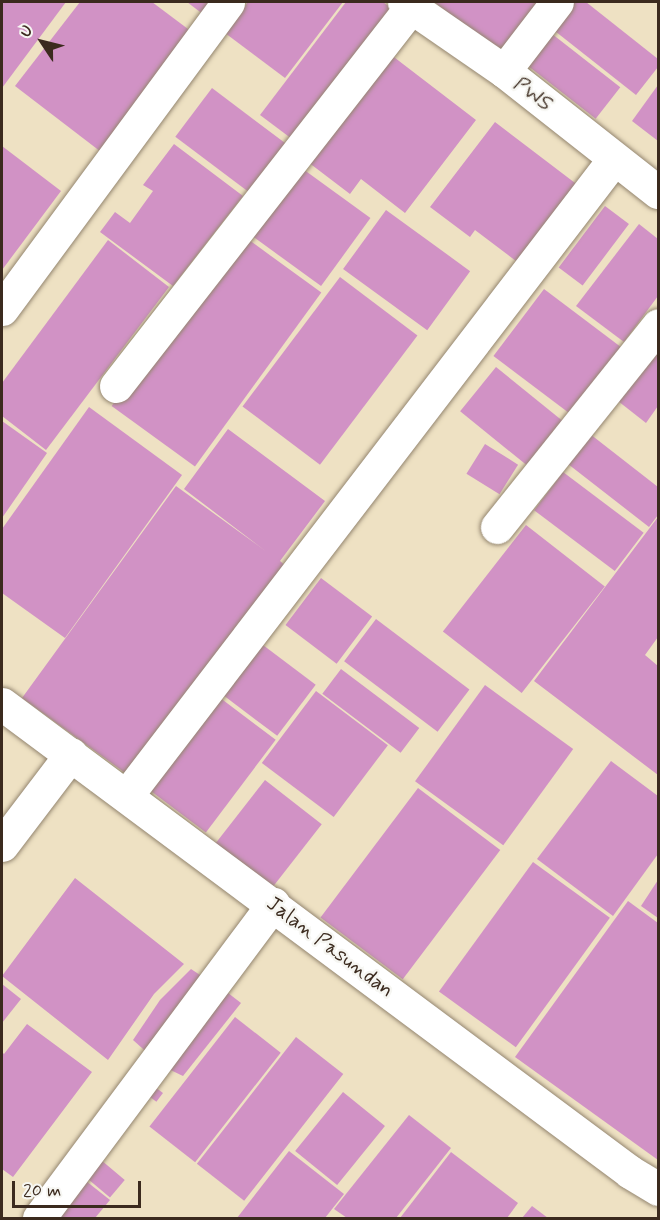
<!DOCTYPE html>
<html>
<head>
<meta charset="utf-8">
<style>
  body { margin:0 }
  #map { position:relative; width:660px; height:1220px; overflow:hidden; background:#eee1c3; font-family:Mynerve,sans-serif }
  div>[style] { position:absolute }
  [style*='--x'] { left:calc(var(--x)*1px); top:calc(var(--y)*1px); width:calc(var(--w)*1px); rotate:calc(var(--a)*1deg) }
  .building>* { inset:0; background:#d192c5; transform-origin:0 0 }
  .roads { filter:drop-shadow(0 0 2px #948670) drop-shadow(0 0 2px #948670) }
  .minor>* { height:33px; margin:-16.5px; padding:0 16.5px; transform-origin:16.5px; border-radius:16.5px; background:#fff }
  span { translate:-50% -50%; white-space:nowrap; text-align:center; line-height:1.15; -webkit-text-stroke:5px #f6f6f2; paint-order:stroke }
  .street-label { font-size:21px; color:#3b2a1e }
  .frame { position:absolute; inset:0; border:3px solid #3b2a1e; pointer-events:none }
  .north { position:absolute; left:12px; top:12px; width:60px; height:60px; -webkit-text-stroke:4px #f6f6f2; paint-order:stroke; rotate:305deg; font-size:16px; font-weight:700; line-height:24px; text-align:center; color:#3b2a1e }
  .north::after { content:''; display:block; margin:auto; width:21px; height:27px; background:#3b2a1e; clip-path:polygon(50% 0,100% 100%,50% 72%,0 100%) }
  .scale { position:absolute; left:12px; top:1181px; width:129px; height:27px; box-sizing:border-box; border:3px solid #3b2a1e; border-top:0; padding-left:8px; font-size:18px; line-height:21px; white-space:nowrap; color:#3b2a1e; -webkit-text-stroke:4px #f6f6f2; paint-order:stroke }
</style>
</head>
<body>
<div id="map">
  <div class="building">
    <i style="clip-path:polygon(2px 2px,66px 2px,2px 88px)"></i>
    <i style="clip-path:polygon(80px 2px,152px 2px,196px 35px,105px 155px,15px 86px)"></i>
    <i style="clip-path:polygon(187px 2px,220px 2px,208px 18px)"></i>
    <i style="clip-path:polygon(248px 2px,343px 2px,285px 78px,225px 33px)"></i>
    <i style="clip-path:polygon(346px 2px,383px 2px,395px 11px,296px 142px,260px 115px)"></i>
    <i style="clip-path:polygon(434px 2px,551px 2px,507px 58px)"></i>
    <i style="clip-path:polygon(564px 2px,586px 2px,658px 59px,658px 67px,636px 95px,546px 24px)"></i>
    <i style="left:547px;top:30px;width:93px;height:40px;rotate:38deg"></i>
    <i style="clip-path:polygon(386px 51px,476px 120px,405px 213px,361px 179px,350px 194px,304px 159px)"></i>
    <i style="clip-path:polygon(658px 85px,658px 141px,632px 121px)"></i>
    <i style="left:212px;top:88px;width:94px;height:61px;rotate:37deg"></i>
    <i style="clip-path:polygon(495px 122px,579px 186px,520px 264px,475px 230px,470px 237px,430px 207px)"></i>
    <i style="clip-path:polygon(174px 144px,243px 196px,173px 286px,100px 232px,115px 212px,130px 223px,153px 191px,143px 185px)"></i>
    <i style="clip-path:polygon(2px 146px,61px 191px,2px 270px)"></i>
    <i style="left:296px;top:164px;width:92px;height:84px;rotate:36deg"></i>
    <i style="left:605px;top:206px;width:30px;height:77px;rotate:37deg"></i>
    <i style="left:386px;top:210px;width:104px;height:73px;rotate:36deg"></i>
    <i style="clip-path:polygon(639px 224px,658px 239px,658px 296px,624px 342px,576px 306px)"></i>
    <i style="left:238px;top:232px;width:103px;height:215px;rotate:36deg"></i>
    <i style="clip-path:polygon(108px 240px,169px 287px,46px 450px,2px 416px,2px 383px)"></i>
    <i style="left:340px;top:277px;width:97px;height:162px;rotate:37deg"></i>
    <i style="left:544px;top:289px;width:100px;height:84px;rotate:37deg"></i>
    <i style="clip-path:polygon(658px 347px,658px 406px,646px 423px,618px 401px)"></i>
    <i style="left:496px;top:367px;width:87px;height:57px;rotate:39deg"></i>
    <i style="clip-path:polygon(89px 407px,182px 475px,65px 638px,2px 593px,2px 529px)"></i>
    <i style="clip-path:polygon(2px 421px,47px 453px,2px 518px)"></i>
    <i style="clip-path:polygon(228px 429px,325px 501px,280px 561px,286px 566px,132px 778px,22px 698px,176px 486px,267px 552px,184px 489px)"></i>
    <i style="clip-path:polygon(590px 434px,658px 487px,658px 515px,649px 527px,568px 464px)"></i>
    <i style="left:485px;top:444px;width:39px;height:35px;rotate:32deg"></i>
    <i style="left:563px;top:472px;width:101px;height:48px;rotate:37deg"></i>
    <i style="clip-path:polygon(658px 517px,658px 637px,645px 655px,658px 666px,658px 775px,534px 681px)"></i>
    <i style="left:526px;top:525px;width:100px;height:135px;rotate:38deg"></i>
    <i style="left:321px;top:578px;width:64px;height:59px;rotate:37deg"></i>
    <i style="left:376px;top:619px;width:117px;height:53px;rotate:37deg"></i>
    <i style="left:251px;top:636px;width:81px;height:64px;rotate:37deg"></i>
    <i style="left:341px;top:669px;width:98px;height:31px;rotate:37deg"></i>
    <i style="left:485px;top:685px;width:109px;height:119px;rotate:36deg"></i>
    <i style="left:316px;top:691px;width:90px;height:90px;rotate:37deg"></i>
    <i style="left:215px;top:694px;width:76px;height:116px;rotate:37deg"></i>
    <i style="clip-path:polygon(611px 761px,658px 796px,658px 854px,613px 916px,537px 859px)"></i>
    <i style="left:265px;top:780px;width:72px;height:91px;rotate:38deg"></i>
    <i style="left:418px;top:788px;width:103px;height:162px;rotate:37deg"></i>
    <i style="left:533px;top:862px;width:95px;height:160px;rotate:36deg"></i>
    <i style="clip-path:polygon(75px 878px,184px 964px,154px 994px,108px 1060px,2px 976px)"></i>
    <i style="clip-path:polygon(658px 880px,658px 918px,641px 906px)"></i>
    <i style="clip-path:polygon(628px 901px,658px 923px,658px 1160px,515px 1057px)"></i>
    <i style="clip-path:polygon(191px 969px,209px 981px,152px 1057px,133px 1040px,160px 1000px)"></i>
    <i style="clip-path:polygon(2px 984px,21px 999px,2px 1023px)"></i>
    <i style="clip-path:polygon(219px 986px,241px 1003px,183px 1076px,160px 1065px)"></i>
    <i style="left:235px;top:1017px;width:58px;height:139px;rotate:38deg"></i>
    <i style="clip-path:polygon(27px 1024px,92px 1072px,13px 1177px,2px 1169px,2px 1052px,4px 1054px)"></i>
    <i style="left:296px;top:1037px;width:60px;height:161px;rotate:38deg"></i>
    <i style="left:151px;top:1084px;width:15px;height:11px;rotate:37deg"></i>
    <i style="left:343px;top:1092px;width:54px;height:76px;rotate:39deg"></i>
    <i style="clip-path:polygon(409px 1115px,451px 1148px,396px 1218px,347px 1218px,334px 1209px)"></i>
    <i style="clip-path:polygon(289px 1151px,344px 1194px,325px 1218px,237px 1218px)"></i>
    <i style="clip-path:polygon(451px 1152px,518px 1203px,507px 1218px,400px 1218px)"></i>
    <i style="left:101px;top:1160px;width:31px;height:23px;rotate:40deg"></i>
    <i style="clip-path:polygon(86px 1181px,110px 1200px,95px 1218px,64px 1218px,60px 1216px)"></i>
    <i style="clip-path:polygon(532px 1206px,548px 1218px,522px 1218px)"></i>
  </div>
  <div class="roads">
    <div class="minor">
      <i style="--x:404;--y:2;--w:121;--a:34.6"></i>
      <i style="--x:504;--y:71;--w:196;--a:38.2"></i>
      <i style="--x:504;--y:71;--w:87;--a:-52.5"></i>
      <i style="--x:2;--y:309;--w:381;--a:-53.6"></i>
      <i style="--x:116;--y:386;--w:480;--a:-52.1"></i>
      <i style="--x:497;--y:527;--w:258;--a:-51.4"></i>
      <i style="--x:2;--y:704;--w:783;--a:36.69"></i>
      <i style="--x:630;--y:1172;--w:33;--a:31"></i>
      <i style="--x:127;--y:795;--w:801;--a:-52.56"></i>
      <i style="--x:2;--y:845;--w:114;--a:-52.8"></i>
      <i style="--x:39;--y:1218;--w:392;--a:-53.3"></i>
    </div>
  </div>
  <div class="street-label">
    <span style="left:533px;top:94px;rotate:38deg">PWS</span>
    <span style="left:330px;top:947px;rotate:37deg">Jalan Pasundan</span>
  </div>
  <div class="frame"></div>
  <div class="north">U</div>
  <div class="scale">20 m</div>
</div>
</body>
</html>
